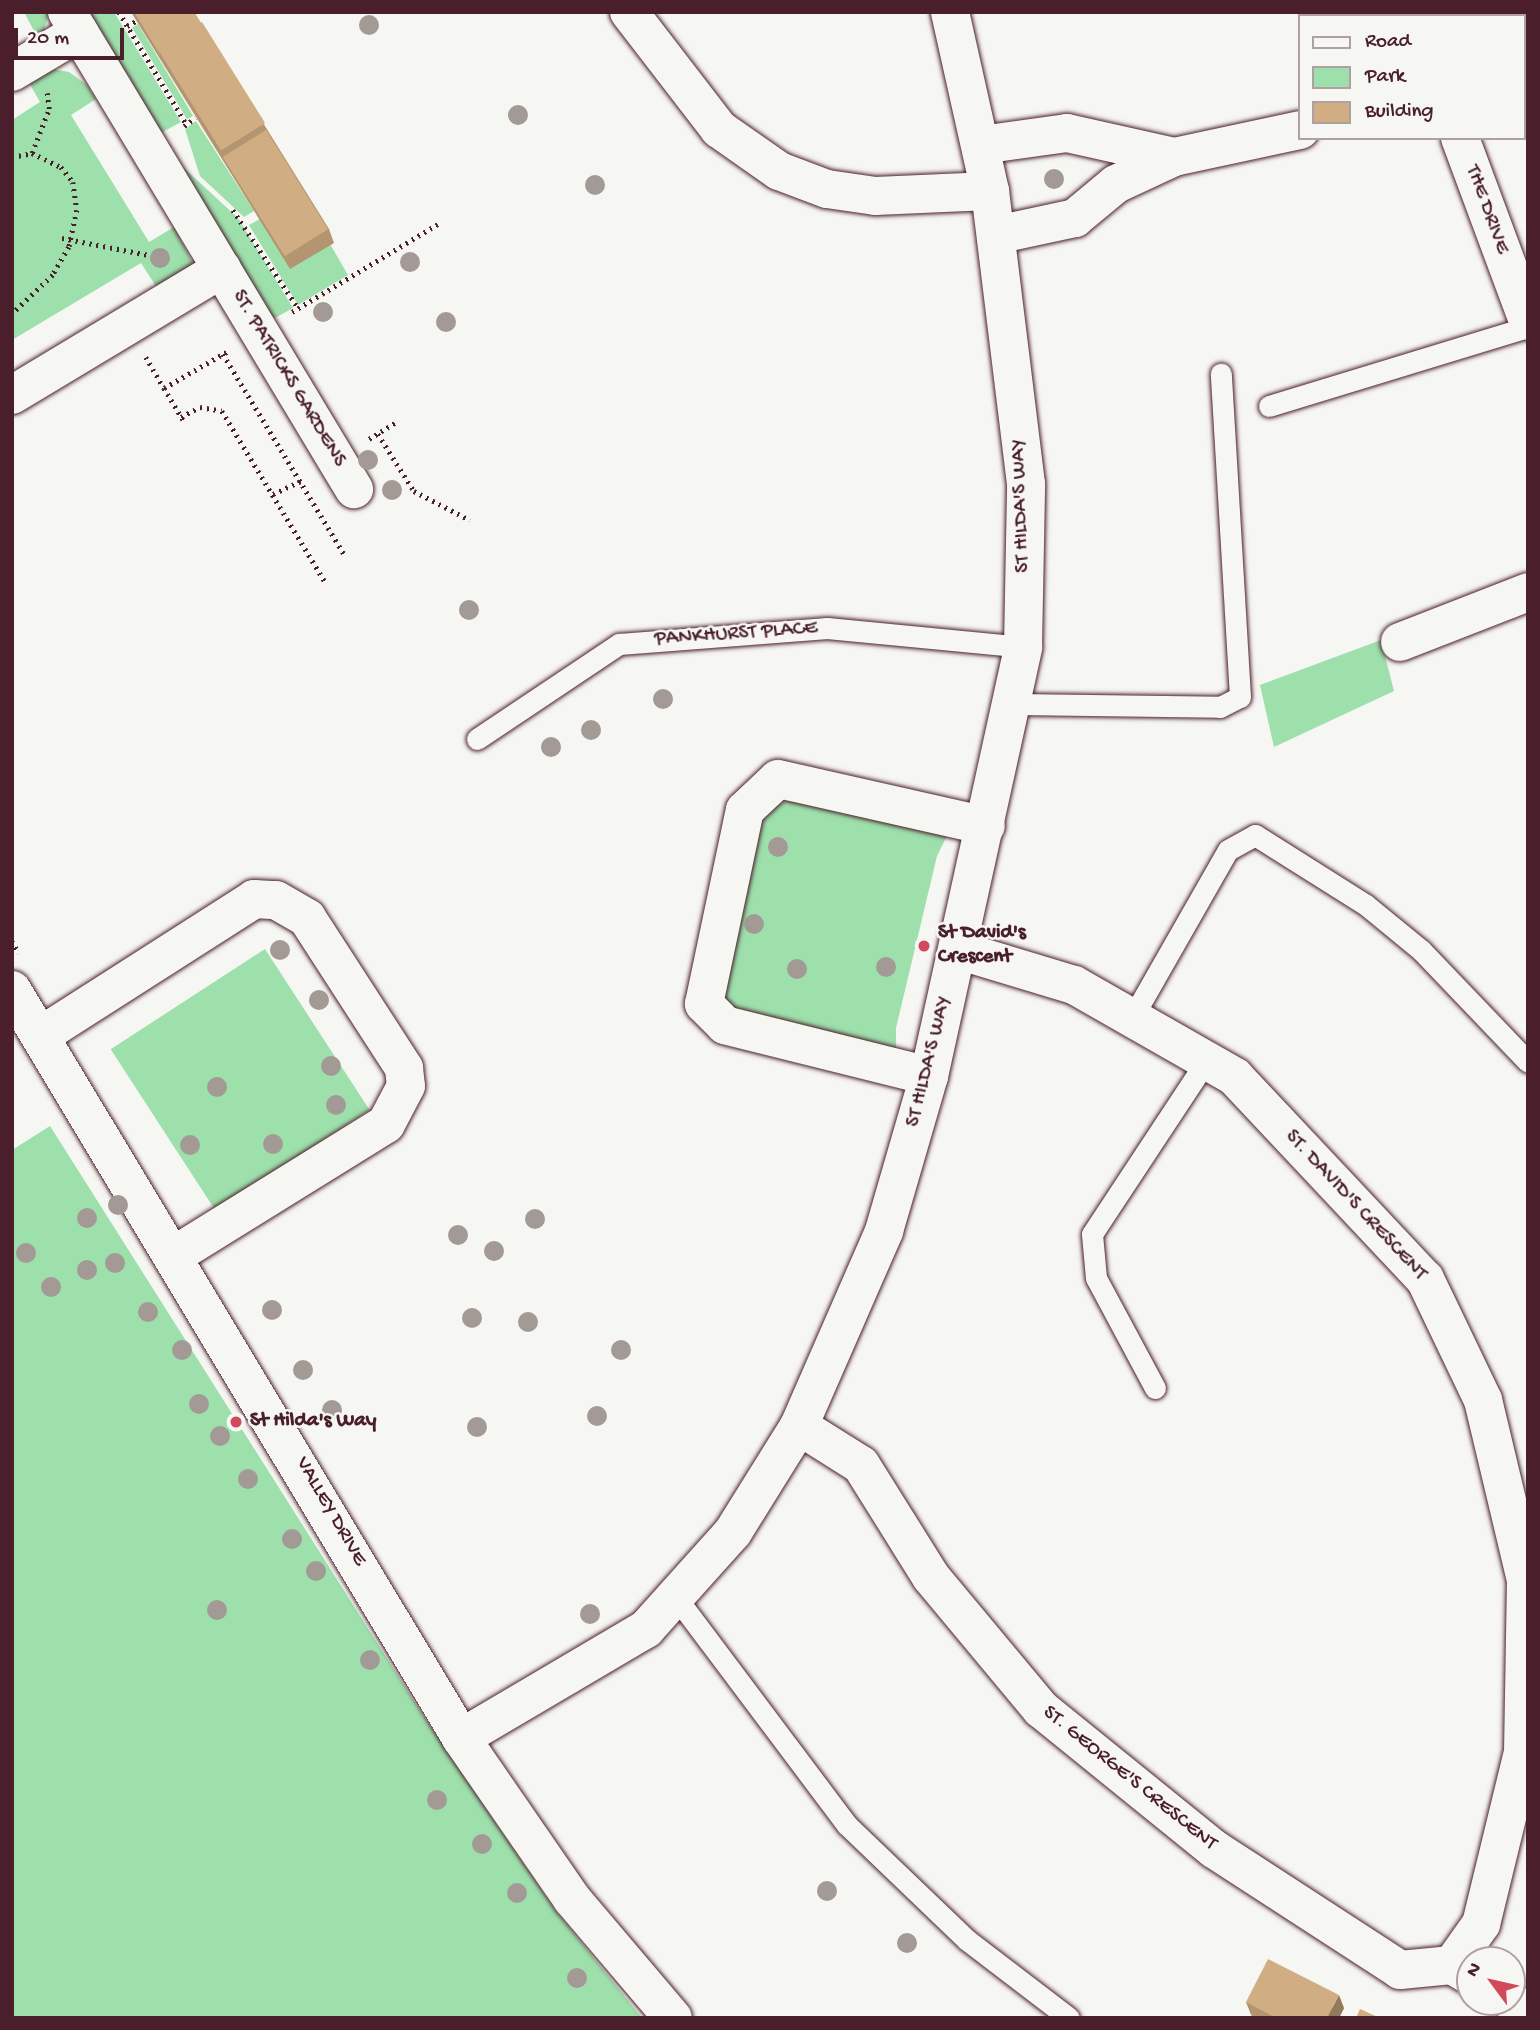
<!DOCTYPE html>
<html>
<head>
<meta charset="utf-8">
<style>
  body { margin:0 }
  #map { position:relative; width:1540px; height:2030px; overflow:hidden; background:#f6f6f2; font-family:"Gochi Hand",sans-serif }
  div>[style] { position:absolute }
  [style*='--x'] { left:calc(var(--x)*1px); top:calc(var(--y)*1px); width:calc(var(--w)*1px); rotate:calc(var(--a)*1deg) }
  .green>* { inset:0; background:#9de0ac; transform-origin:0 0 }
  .path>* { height:4.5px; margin-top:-2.25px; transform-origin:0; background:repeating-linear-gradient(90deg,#4a1f2b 0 2px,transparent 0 7px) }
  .roads { filter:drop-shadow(0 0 2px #4a1f2b) drop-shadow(0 0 2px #4a1f2b) }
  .lane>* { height:21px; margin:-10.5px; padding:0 10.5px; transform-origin:10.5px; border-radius:10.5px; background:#f6f6f2 }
  .street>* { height:38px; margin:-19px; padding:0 19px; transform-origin:19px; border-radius:19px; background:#f6f6f2 }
  .secondary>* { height:38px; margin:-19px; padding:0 19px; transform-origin:19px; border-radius:19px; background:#f6f6f2 }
  .trees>* { width:20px; height:20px; margin:-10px; border-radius:50%; background:#a39a96 }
  .wall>* { inset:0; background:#b49571 }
  .shaded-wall>* { inset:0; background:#92795c }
  .building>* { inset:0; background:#d1ad83; transform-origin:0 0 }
  .dots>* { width:19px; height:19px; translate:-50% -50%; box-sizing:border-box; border:4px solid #f6f6f2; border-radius:50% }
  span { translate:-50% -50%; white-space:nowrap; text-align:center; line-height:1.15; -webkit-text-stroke:5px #f6f6f2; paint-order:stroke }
  .street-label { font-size:21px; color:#4a1f2b }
  .poi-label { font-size:21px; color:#4a1f2b; font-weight:700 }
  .left { translate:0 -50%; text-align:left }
  .frame { position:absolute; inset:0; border:14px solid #4a1f2b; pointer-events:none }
  .legend { position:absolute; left:1298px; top:14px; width:228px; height:126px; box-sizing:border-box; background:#f6f6f2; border:2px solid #b1a0a2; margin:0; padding:9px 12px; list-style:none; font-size:21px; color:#4a1f2b }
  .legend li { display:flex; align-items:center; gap:14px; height:35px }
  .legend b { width:35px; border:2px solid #b1a0a2 }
  .north { position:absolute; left:1456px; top:1946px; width:70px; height:70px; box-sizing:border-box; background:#f6f6f2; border:2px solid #b1a0a2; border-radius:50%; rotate:303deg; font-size:19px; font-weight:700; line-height:28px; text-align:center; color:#4a1f2b }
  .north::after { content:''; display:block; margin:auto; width:24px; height:32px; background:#d1495b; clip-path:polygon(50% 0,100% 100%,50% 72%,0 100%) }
  .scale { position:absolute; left:14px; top:28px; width:110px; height:32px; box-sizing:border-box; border:4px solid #4a1f2b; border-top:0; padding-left:9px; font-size:21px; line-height:24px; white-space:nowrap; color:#4a1f2b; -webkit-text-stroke:5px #f6f6f2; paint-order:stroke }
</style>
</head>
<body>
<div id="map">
  <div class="green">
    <i style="clip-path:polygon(24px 12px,49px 12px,44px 30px,35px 33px)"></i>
    <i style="clip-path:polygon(76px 12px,114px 12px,181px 122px,161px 133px)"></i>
    <i style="left:138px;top:24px;width:107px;height:7px;rotate:59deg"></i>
    <i style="clip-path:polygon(46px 68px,69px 72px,87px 85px,96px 99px,71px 115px,149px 242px,174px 227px,192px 262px,188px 272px,159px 291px,141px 263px,12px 340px,12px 120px,40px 102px,27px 79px)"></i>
    <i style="clip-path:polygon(196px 121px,254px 211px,244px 217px,200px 176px,185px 129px)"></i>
    <i style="clip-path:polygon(159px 145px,238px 218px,293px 308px,275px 318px,270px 314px)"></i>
    <i style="clip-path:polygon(260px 219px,330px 244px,348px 275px,298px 305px,249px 225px)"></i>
    <i style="clip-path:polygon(1381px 640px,1394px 691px,1274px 747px,1260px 685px)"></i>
    <i style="clip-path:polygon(799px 796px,952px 826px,937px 856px,896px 1028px,896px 1062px,744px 1024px,724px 1003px,754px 826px,772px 807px)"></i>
    <i style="left:265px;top:949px;width:192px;height:184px;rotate:57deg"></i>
    <i style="clip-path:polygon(50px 1126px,424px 1717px,555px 1910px,642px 2018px,12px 2018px,12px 1150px)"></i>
  </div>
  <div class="path">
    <i style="--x:119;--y:12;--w:132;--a:59"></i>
    <i style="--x:127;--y:26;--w:10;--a:-29"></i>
    <i style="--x:184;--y:126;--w:14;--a:-36"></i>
    <i style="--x:32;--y:153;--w:47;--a:-68.9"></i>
    <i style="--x:49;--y:109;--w:16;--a:-97"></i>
    <i style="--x:12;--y:157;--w:20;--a:-11"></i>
    <i style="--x:32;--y:153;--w:32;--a:26"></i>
    <i style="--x:61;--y:167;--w:19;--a:51"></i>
    <i style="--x:73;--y:182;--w:28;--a:82"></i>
    <i style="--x:77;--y:210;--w:38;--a:102"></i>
    <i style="--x:69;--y:247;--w:32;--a:120"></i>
    <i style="--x:53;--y:275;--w:57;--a:136.4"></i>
    <i style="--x:233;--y:210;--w:118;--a:56.4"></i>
    <i style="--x:62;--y:238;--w:104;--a:11.1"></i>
    <i style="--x:292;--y:312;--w:170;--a:-31.1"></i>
    <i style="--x:223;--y:354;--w:237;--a:58.8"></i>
    <i style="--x:146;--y:357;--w:36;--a:60"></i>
    <i style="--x:164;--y:388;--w:74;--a:-30"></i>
    <i style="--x:164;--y:388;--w:41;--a:59"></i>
    <i style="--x:181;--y:417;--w:21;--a:-28"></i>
    <i style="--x:200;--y:407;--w:22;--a:10"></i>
    <i style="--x:222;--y:411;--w:200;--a:58.9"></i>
    <i style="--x:378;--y:434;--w:67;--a:57.7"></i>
    <i style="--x:414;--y:491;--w:63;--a:27.4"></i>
    <i style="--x:369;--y:439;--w:32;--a:-32"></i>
    <i style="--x:273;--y:494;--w:33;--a:-25"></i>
    <i style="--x:12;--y:941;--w:14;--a:60"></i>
  </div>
  <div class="roads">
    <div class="lane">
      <i style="--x:1269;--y:406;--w:271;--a:-17"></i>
      <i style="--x:1015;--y:704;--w:205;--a:0.8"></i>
      <i style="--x:1220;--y:707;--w:22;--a:-27"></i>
      <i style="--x:1240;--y:697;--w:324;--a:-93.4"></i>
      <i style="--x:477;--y:739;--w:171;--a:-33.8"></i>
      <i style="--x:619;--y:644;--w:209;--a:-4.4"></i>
      <i style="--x:827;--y:628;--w:197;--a:5.5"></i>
      <i style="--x:1132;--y:1018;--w:193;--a:-60.3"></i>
      <i style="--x:1228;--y:850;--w:31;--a:-29"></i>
      <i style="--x:1255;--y:835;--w:131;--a:32.2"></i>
      <i style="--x:1366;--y:905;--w:72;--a:39.4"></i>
      <i style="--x:1422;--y:951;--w:153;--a:46.3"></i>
      <i style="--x:1155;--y:1388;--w:125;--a:-118.2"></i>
      <i style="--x:1096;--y:1278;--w:44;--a:-95.2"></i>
      <i style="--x:1092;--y:1234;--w:207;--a:-56.6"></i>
      <i style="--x:675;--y:1596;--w:286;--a:53.1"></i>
      <i style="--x:847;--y:1825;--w:166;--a:43.8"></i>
      <i style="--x:967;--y:1940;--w:128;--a:37.4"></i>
    </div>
    <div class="street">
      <i style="--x:67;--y:12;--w:557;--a:58.97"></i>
      <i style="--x:629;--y:12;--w:148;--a:52.4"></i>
      <i style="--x:719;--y:129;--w:73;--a:35"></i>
      <i style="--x:779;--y:171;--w:51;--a:20.6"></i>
      <i style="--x:827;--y:189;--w:49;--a:8.3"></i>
      <i style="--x:875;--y:196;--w:115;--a:-2.5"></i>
      <i style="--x:1323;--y:12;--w:4;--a:76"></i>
      <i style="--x:1524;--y:60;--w:4;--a:-27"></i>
      <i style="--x:12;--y:72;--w:78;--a:-30.8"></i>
      <i style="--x:1460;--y:138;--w:195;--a:69.6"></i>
      <i style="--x:981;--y:145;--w:87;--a:-7.9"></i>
      <i style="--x:1067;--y:133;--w:110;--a:12.6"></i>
      <i style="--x:996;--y:235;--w:81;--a:-12.1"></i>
      <i style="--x:1075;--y:218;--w:53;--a:-39.7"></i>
      <i style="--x:1116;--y:184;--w:64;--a:-25"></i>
      <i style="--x:1174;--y:157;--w:129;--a:-12.1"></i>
      <i style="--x:12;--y:395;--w:245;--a:-31"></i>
      <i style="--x:1400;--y:642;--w:137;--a:-21.3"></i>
      <i style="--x:958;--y:950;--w:121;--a:16.8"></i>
      <i style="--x:1074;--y:985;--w:185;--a:29.7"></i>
      <i style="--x:1235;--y:1077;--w:277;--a:46.8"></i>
      <i style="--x:1425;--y:1279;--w:134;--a:64.4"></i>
      <i style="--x:1483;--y:1400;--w:185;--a:76.6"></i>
      <i style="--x:1526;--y:1580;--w:172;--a:91"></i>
      <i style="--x:1523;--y:1752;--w:177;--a:103.7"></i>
      <i style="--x:1481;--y:1924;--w:50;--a:125.3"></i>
      <i style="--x:40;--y:1036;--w:254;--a:-32.6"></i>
      <i style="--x:254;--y:899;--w:22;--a:3"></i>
      <i style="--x:276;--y:900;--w:36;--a:30"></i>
      <i style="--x:307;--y:918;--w:179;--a:57.1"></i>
      <i style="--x:404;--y:1068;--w:18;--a:84"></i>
      <i style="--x:406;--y:1086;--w:43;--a:117.8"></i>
      <i style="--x:386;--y:1124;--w:251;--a:148.2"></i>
      <i style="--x:929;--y:1076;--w:210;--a:-166"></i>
      <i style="--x:725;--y:1025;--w:30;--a:-135"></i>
      <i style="--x:704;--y:1004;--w:198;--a:-78.1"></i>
      <i style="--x:745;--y:810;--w:45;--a:-43.2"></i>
      <i style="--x:778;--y:779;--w:213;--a:12.7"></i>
      <i style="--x:799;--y:1426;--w:73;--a:32.2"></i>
      <i style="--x:861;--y:1465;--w:132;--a:58"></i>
      <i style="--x:931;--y:1577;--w:172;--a:50.2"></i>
      <i style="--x:1041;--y:1709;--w:223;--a:39"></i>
      <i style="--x:1214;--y:1849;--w:222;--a:33"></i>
      <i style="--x:1400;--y:1970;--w:52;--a:-5.5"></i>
      <i style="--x:1452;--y:1965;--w:21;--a:31"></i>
      <i style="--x:461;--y:1738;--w:215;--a:-30.5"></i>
      <i style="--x:646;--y:1629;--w:130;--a:-48.1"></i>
      <i style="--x:733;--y:1532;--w:125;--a:-58.1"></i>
      <i style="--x:799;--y:1426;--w:213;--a:-66.4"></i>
      <i style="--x:884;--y:1231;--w:161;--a:-73.8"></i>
      <i style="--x:929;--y:1076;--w:439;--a:-77.6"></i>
      <i style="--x:1023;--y:647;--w:163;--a:-88.9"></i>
      <i style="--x:1026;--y:484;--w:295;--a:-97"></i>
      <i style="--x:990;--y:191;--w:183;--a:-102.6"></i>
      <i style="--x:1511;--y:2002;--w:20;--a:30"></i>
    </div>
    <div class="secondary">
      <i style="--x:12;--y:990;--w:872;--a:59.02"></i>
      <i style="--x:461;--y:1738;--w:196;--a:55.4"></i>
      <i style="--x:572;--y:1899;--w:156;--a:49.7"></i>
    </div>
  </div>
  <div class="trees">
    <i style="left:369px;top:25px"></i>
    <i style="left:518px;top:115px"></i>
    <i style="left:1054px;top:179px"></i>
    <i style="left:595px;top:185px"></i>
    <i style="left:160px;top:258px"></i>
    <i style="left:410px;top:262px"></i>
    <i style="left:323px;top:312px"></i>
    <i style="left:446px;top:322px"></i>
    <i style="left:368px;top:460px"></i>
    <i style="left:392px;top:490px"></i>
    <i style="left:469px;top:610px"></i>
    <i style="left:663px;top:699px"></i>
    <i style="left:591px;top:730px"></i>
    <i style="left:551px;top:747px"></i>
    <i style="left:778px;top:847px"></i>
    <i style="left:754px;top:924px"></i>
    <i style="left:280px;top:950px"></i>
    <i style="left:886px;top:967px"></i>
    <i style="left:797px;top:969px"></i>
    <i style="left:319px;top:1000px"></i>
    <i style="left:331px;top:1066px"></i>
    <i style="left:217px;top:1087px"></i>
    <i style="left:336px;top:1105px"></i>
    <i style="left:273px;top:1144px"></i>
    <i style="left:190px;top:1145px"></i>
    <i style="left:118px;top:1205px"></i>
    <i style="left:87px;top:1218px"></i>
    <i style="left:535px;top:1219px"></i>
    <i style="left:458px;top:1235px"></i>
    <i style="left:494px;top:1251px"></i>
    <i style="left:26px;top:1253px"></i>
    <i style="left:115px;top:1263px"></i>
    <i style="left:87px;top:1270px"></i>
    <i style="left:51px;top:1287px"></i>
    <i style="left:272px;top:1310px"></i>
    <i style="left:148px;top:1312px"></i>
    <i style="left:472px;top:1318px"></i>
    <i style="left:528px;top:1322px"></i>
    <i style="left:182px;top:1350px"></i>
    <i style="left:621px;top:1350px"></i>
    <i style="left:303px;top:1370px"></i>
    <i style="left:199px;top:1404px"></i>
    <i style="left:332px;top:1410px"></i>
    <i style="left:597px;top:1416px"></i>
    <i style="left:477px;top:1427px"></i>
    <i style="left:220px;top:1436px"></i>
    <i style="left:248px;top:1479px"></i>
    <i style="left:292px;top:1539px"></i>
    <i style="left:316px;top:1571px"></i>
    <i style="left:217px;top:1610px"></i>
    <i style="left:590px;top:1614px"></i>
    <i style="left:370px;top:1660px"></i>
    <i style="left:437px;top:1800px"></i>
    <i style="left:482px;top:1844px"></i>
    <i style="left:827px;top:1891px"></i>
    <i style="left:517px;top:1893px"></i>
    <i style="left:907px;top:1943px"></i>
    <i style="left:577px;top:1978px"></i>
  </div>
  <div class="wall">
    <i style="clip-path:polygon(131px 12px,194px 12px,329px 229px,334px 243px,290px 269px)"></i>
    <i style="clip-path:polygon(1246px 2002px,1344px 2008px,1339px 2018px,1255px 2018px,1251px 2015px)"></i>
  </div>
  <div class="shaded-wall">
    <i style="clip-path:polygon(1339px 1995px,1344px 2008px,1339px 2018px,1327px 2018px)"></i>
  </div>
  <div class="building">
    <i style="clip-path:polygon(134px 12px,194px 12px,201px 23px,158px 50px,161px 56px)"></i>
    <i style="left:202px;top:22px;width:119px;height:52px;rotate:58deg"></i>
    <i style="left:266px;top:130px;width:117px;height:51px;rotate:58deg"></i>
    <i style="clip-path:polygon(1268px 1959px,1339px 1995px,1327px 2018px,1276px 2018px,1246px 2002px)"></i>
    <i style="clip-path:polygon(1360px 2009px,1380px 2018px,1356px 2018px)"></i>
  </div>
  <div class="dots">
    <i style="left:924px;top:946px;background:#d1495b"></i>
    <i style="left:236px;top:1422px;background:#d1495b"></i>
  </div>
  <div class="street-label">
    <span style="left:1486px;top:210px;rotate:70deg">THE DRIVE</span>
    <span style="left:288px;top:379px;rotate:59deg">ST. PATRICKS GARDENS</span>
    <span style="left:1022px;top:506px;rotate:-92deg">ST HILDA'S WAY</span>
    <span style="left:736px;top:635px;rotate:-4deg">PANKHURST PLACE</span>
    <span style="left:930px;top:1062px;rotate:-76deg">ST HILDA'S WAY</span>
    <span style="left:1355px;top:1206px;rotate:47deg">ST. DAVID'S CRESCENT</span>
    <span style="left:330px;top:1512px;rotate:60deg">VALLEY DRIVE</span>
    <span style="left:1129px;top:1779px;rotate:39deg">ST. GEORGE'S CRESCENT</span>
  </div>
  <div class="poi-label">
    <span class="left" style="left:938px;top:946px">St David's<br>Crescent</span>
    <span class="left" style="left:250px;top:1422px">St Hilda's Way</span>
  </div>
  <div class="frame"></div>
  <ul class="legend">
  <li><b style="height:9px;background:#f6f6f2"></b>Road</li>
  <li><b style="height:19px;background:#9de0ac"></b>Park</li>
  <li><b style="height:19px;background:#d1ad83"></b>Building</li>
  </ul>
  <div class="north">N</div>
  <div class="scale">20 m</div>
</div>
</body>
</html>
